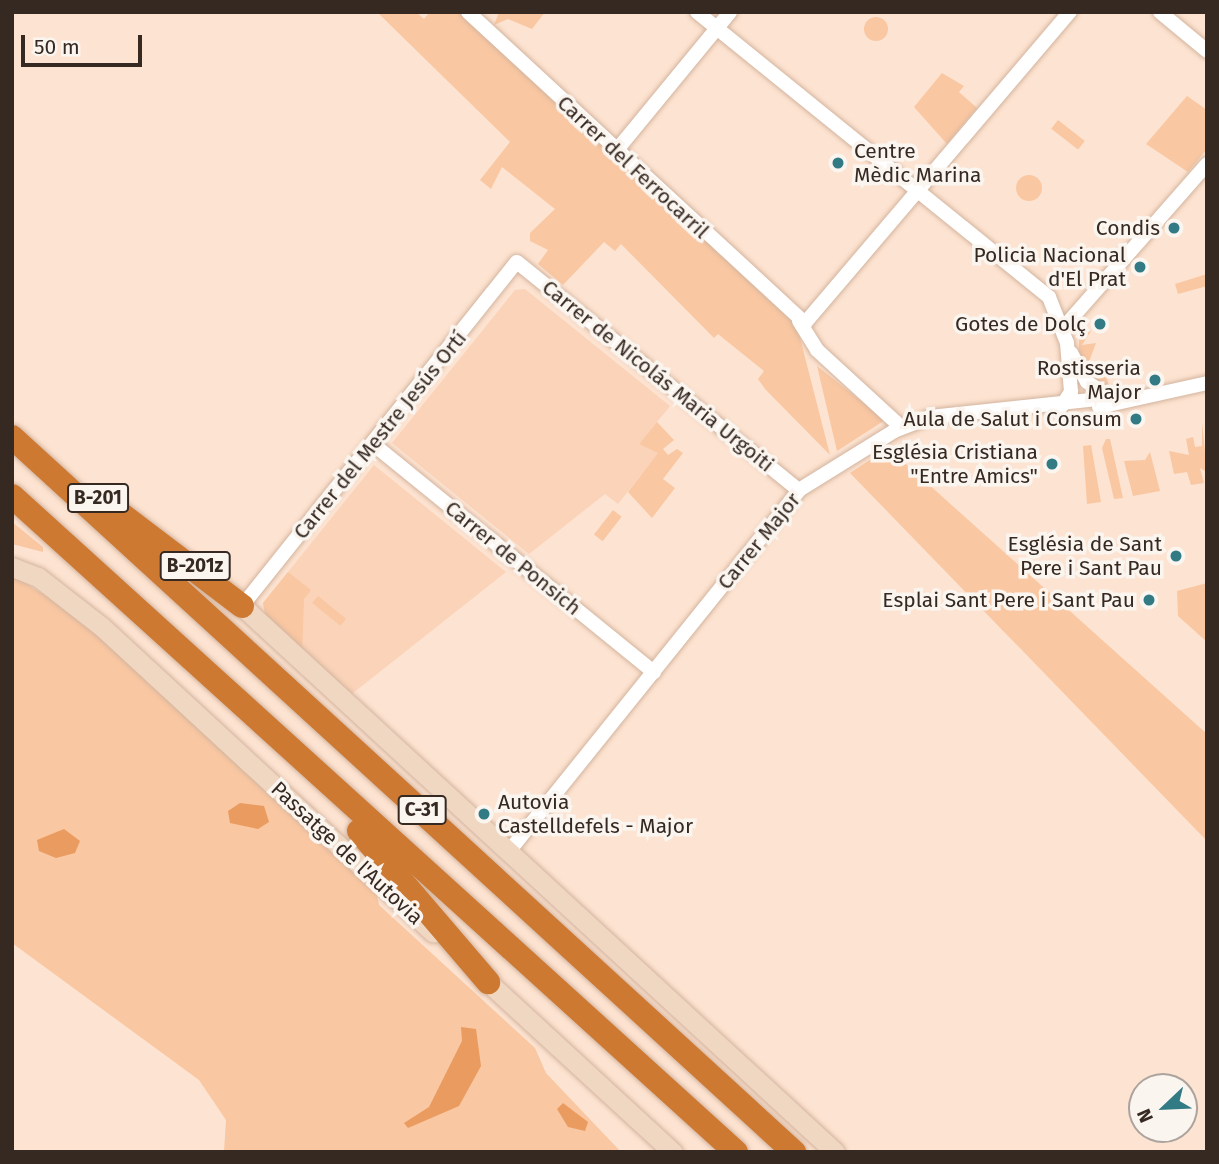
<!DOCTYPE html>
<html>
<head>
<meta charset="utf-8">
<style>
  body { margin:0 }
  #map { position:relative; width:1219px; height:1164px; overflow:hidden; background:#fde3d1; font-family:"Fira Sans",sans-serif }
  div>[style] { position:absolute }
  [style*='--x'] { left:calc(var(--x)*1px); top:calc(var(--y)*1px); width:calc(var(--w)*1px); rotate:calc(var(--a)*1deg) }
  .built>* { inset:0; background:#fad3b8 }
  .green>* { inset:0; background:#f9c7a2; transform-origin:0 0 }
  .round { border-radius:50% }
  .forest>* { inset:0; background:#ea9b5f }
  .roads { filter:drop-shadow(0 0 2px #d3b49e) drop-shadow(0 0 2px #d3b49e) }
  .street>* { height:14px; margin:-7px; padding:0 7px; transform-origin:7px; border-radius:7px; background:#fff }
  .secondary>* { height:19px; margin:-9.5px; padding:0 9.5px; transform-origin:9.5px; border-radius:9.5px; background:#f0d7c2 }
  .highway>* { height:24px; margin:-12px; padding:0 12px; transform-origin:12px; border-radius:12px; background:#cd7932 }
  .dots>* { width:19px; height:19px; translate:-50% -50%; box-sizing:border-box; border:4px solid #fbf5f0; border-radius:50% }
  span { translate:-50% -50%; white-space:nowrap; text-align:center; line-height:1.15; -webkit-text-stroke:7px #fbf5f0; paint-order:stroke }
  .shield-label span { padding:2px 5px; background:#fbf5f0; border:2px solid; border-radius:5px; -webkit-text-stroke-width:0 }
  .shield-label { font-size:19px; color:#352921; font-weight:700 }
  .poi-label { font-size:21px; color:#352921 }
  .left { translate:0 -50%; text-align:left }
  .right { translate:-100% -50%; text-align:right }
  .street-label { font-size:21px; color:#352921 }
  .frame { position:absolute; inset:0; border:14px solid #352921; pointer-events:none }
  .north { position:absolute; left:1128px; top:1073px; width:70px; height:70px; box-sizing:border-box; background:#fbf5f0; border:2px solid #aca39d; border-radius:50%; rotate:247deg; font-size:19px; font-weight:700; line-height:28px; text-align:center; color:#352921 }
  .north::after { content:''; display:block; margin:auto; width:24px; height:32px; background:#337b84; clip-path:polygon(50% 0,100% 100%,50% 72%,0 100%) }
  .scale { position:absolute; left:21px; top:35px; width:121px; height:32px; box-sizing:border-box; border:4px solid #352921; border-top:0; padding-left:9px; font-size:21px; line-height:24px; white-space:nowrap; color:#352921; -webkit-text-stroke:5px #fbf5f0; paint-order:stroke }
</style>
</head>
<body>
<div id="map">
  <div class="built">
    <i style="clip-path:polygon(525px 289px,670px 406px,639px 444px,659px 452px,618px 504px,605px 494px,529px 554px,392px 443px,515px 290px)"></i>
    <i style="clip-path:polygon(374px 465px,506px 572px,348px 697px,266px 620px,263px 603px)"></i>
  </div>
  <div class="green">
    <i style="clip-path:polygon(377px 12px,416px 12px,424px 19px,430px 12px,459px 12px,797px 326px,830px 455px,765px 389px,758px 379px,764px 371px,718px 334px,714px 338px,621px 244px,615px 251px,604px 242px,563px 285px,538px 264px,548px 250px,530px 241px,530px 233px,555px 209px,502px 167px,491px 189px,480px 180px,510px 142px)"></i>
    <i style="clip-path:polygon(499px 12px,545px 12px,532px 29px,508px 19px,494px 25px)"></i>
    <i class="round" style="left:864px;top:17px;width:24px;height:24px"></i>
    <i style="clip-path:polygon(942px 73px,964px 86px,959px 92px,977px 108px,947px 144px,914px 107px)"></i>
    <i style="clip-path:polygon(1187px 96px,1207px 110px,1207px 149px,1188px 172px,1146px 144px)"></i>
    <i style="left:1058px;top:120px;width:34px;height:11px;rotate:38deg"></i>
    <i class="round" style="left:1016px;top:175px;width:26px;height:26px"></i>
    <i style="clip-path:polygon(1207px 274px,1207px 286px,1178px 294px,1175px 284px)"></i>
    <i style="clip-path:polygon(1080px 326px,1091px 331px,1082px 345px,1096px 343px,1087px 367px,1101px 361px,1097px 378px,1105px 372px,1110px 389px,1099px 386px,1078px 359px)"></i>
    <i style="clip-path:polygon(817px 366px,885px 420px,837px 451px)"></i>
    <i style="clip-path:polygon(657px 422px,674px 440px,663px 449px,668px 455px,677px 449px,683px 453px,663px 479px,675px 488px,652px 518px,628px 492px,658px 453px,639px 444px)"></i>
    <i style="clip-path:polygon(1202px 422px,1207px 472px,1200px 468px,1204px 483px,1191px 485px,1187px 472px,1174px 474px,1169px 451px,1189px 455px,1186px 439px,1193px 437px,1195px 447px,1202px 446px)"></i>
    <i style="clip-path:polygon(1106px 439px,1110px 439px,1123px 498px,1114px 499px,1102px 448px)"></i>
    <i style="clip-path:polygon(1091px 445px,1101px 502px,1087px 504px,1083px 446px)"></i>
    <i style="clip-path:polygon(888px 448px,1207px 734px,1207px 841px,850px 473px)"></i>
    <i style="clip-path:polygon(1150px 452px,1160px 491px,1133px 496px,1124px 461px,1145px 460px)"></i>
    <i style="left:613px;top:510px;width:11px;height:31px;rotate:38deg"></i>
    <i style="clip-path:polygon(12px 522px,43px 547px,43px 552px,12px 544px)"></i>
    <i style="clip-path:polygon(288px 572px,311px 590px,304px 599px,302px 654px,266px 620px,263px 603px)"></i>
    <i style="clip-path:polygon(12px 575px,76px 614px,377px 895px,379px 905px,535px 1048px,546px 1073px,621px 1152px,224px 1152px,226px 1120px,199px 1080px,12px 943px)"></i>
    <i style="clip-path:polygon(1207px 583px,1207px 642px,1178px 616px,1177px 591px)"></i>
    <i style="left:318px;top:596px;width:36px;height:9px;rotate:39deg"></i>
  </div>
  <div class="forest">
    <i style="clip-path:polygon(240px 803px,264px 806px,269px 822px,258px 829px,230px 823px,228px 811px)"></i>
    <i style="clip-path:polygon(64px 829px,80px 841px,75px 853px,56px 858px,39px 851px,37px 840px)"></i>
    <i style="clip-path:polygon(461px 1027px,476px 1029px,481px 1066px,459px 1106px,408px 1128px,404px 1123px,429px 1107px,462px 1041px)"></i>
    <i style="clip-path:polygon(563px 1103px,588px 1122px,585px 1131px,568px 1127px,557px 1109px)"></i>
  </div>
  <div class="roads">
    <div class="street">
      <i style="--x:468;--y:12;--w:459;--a:42.7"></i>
      <i style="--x:805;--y:323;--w:409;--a:-49.6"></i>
      <i style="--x:697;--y:12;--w:453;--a:39"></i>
      <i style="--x:1049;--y:297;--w:49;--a:68.6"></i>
      <i style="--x:1067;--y:343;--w:49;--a:85.3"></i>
      <i style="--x:1071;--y:392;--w:18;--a:124"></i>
      <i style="--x:1160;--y:12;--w:61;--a:39.7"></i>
      <i style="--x:616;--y:151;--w:180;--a:-50.6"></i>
      <i style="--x:799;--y:321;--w:34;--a:58"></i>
      <i style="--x:817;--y:350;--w:114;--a:42.5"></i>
      <i style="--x:1064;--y:327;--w:217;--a:-48.7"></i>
      <i style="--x:1071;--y:353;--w:33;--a:61"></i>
      <i style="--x:1087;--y:382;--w:30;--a:33"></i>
      <i style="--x:1099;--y:407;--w:111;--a:-12.5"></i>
      <i style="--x:373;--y:444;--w:362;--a:39.1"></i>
      <i style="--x:242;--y:606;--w:440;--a:-51.4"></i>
      <i style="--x:517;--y:262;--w:363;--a:39"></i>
      <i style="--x:510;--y:850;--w:462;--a:-51.2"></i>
      <i style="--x:799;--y:490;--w:112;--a:-31.8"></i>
      <i style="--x:894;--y:431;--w:39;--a:-21"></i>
      <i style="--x:930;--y:417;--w:180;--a:-6.1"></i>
    </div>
    <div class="secondary">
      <i style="--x:12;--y:567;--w:28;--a:21"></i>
      <i style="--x:38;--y:577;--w:80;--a:37.9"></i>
      <i style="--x:101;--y:626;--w:452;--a:42.7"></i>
      <i style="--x:242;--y:606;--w:806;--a:42.64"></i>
      <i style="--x:478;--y:973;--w:265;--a:42.6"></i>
    </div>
    <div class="highway">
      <i style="--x:12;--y:437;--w:1060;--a:42.44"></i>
      <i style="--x:12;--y:496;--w:977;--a:42.18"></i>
      <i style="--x:105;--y:502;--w:172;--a:37.2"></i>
      <i style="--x:359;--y:831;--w:199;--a:49.5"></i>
    </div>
  </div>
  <div class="dots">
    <i style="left:838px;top:163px;background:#337b84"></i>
    <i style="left:1174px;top:228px;background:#337b84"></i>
    <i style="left:1140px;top:267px;background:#337b84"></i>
    <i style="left:1100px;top:324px;background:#337b84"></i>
    <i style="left:1155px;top:380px;background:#337b84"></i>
    <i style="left:1136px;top:419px;background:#337b84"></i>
    <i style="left:1052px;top:464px;background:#337b84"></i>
    <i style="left:1176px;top:556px;background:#337b84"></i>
    <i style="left:1149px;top:600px;background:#337b84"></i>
    <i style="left:484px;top:814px;background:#337b84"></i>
  </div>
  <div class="shield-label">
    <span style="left:98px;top:498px">B-201</span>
    <span style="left:195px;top:566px">B-201z</span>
    <span style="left:422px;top:810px">C-31</span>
  </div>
  <div class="poi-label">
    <span class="left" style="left:854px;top:163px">Centre<br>Mèdic Marina</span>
    <span class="right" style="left:1160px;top:228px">Condis</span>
    <span class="right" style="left:1126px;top:267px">Policia Nacional<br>d'El Prat</span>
    <span class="right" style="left:1086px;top:324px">Gotes de Dolç</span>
    <span class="right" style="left:1141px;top:380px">Rostisseria<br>Major</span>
    <span class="right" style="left:1122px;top:419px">Aula de Salut i Consum</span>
    <span class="right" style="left:1038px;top:464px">Església Cristiana<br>"Entre Amics"</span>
    <span class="right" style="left:1162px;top:556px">Església de Sant<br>Pere i Sant Pau</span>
    <span class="right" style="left:1135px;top:600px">Esplai Sant Pere i Sant Pau</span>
    <span class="left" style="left:498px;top:814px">Autovia<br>Castelldefels - Major</span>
  </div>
  <div class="street-label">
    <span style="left:633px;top:167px;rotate:43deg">Carrer del Ferrocarril</span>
    <span style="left:658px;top:376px;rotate:39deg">Carrer de Nicolás Maria Urgoiti</span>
    <span style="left:380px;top:435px;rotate:-51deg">Carrer del Mestre Jesús Ortí</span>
    <span style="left:759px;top:541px;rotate:-51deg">Carrer Major</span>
    <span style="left:513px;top:558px;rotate:39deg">Carrer de Ponsich</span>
    <span style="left:347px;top:853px;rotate:43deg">Passatge de l'Autovia</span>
  </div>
  <div class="frame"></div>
  <div class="north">N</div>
  <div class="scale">50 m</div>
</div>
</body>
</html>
